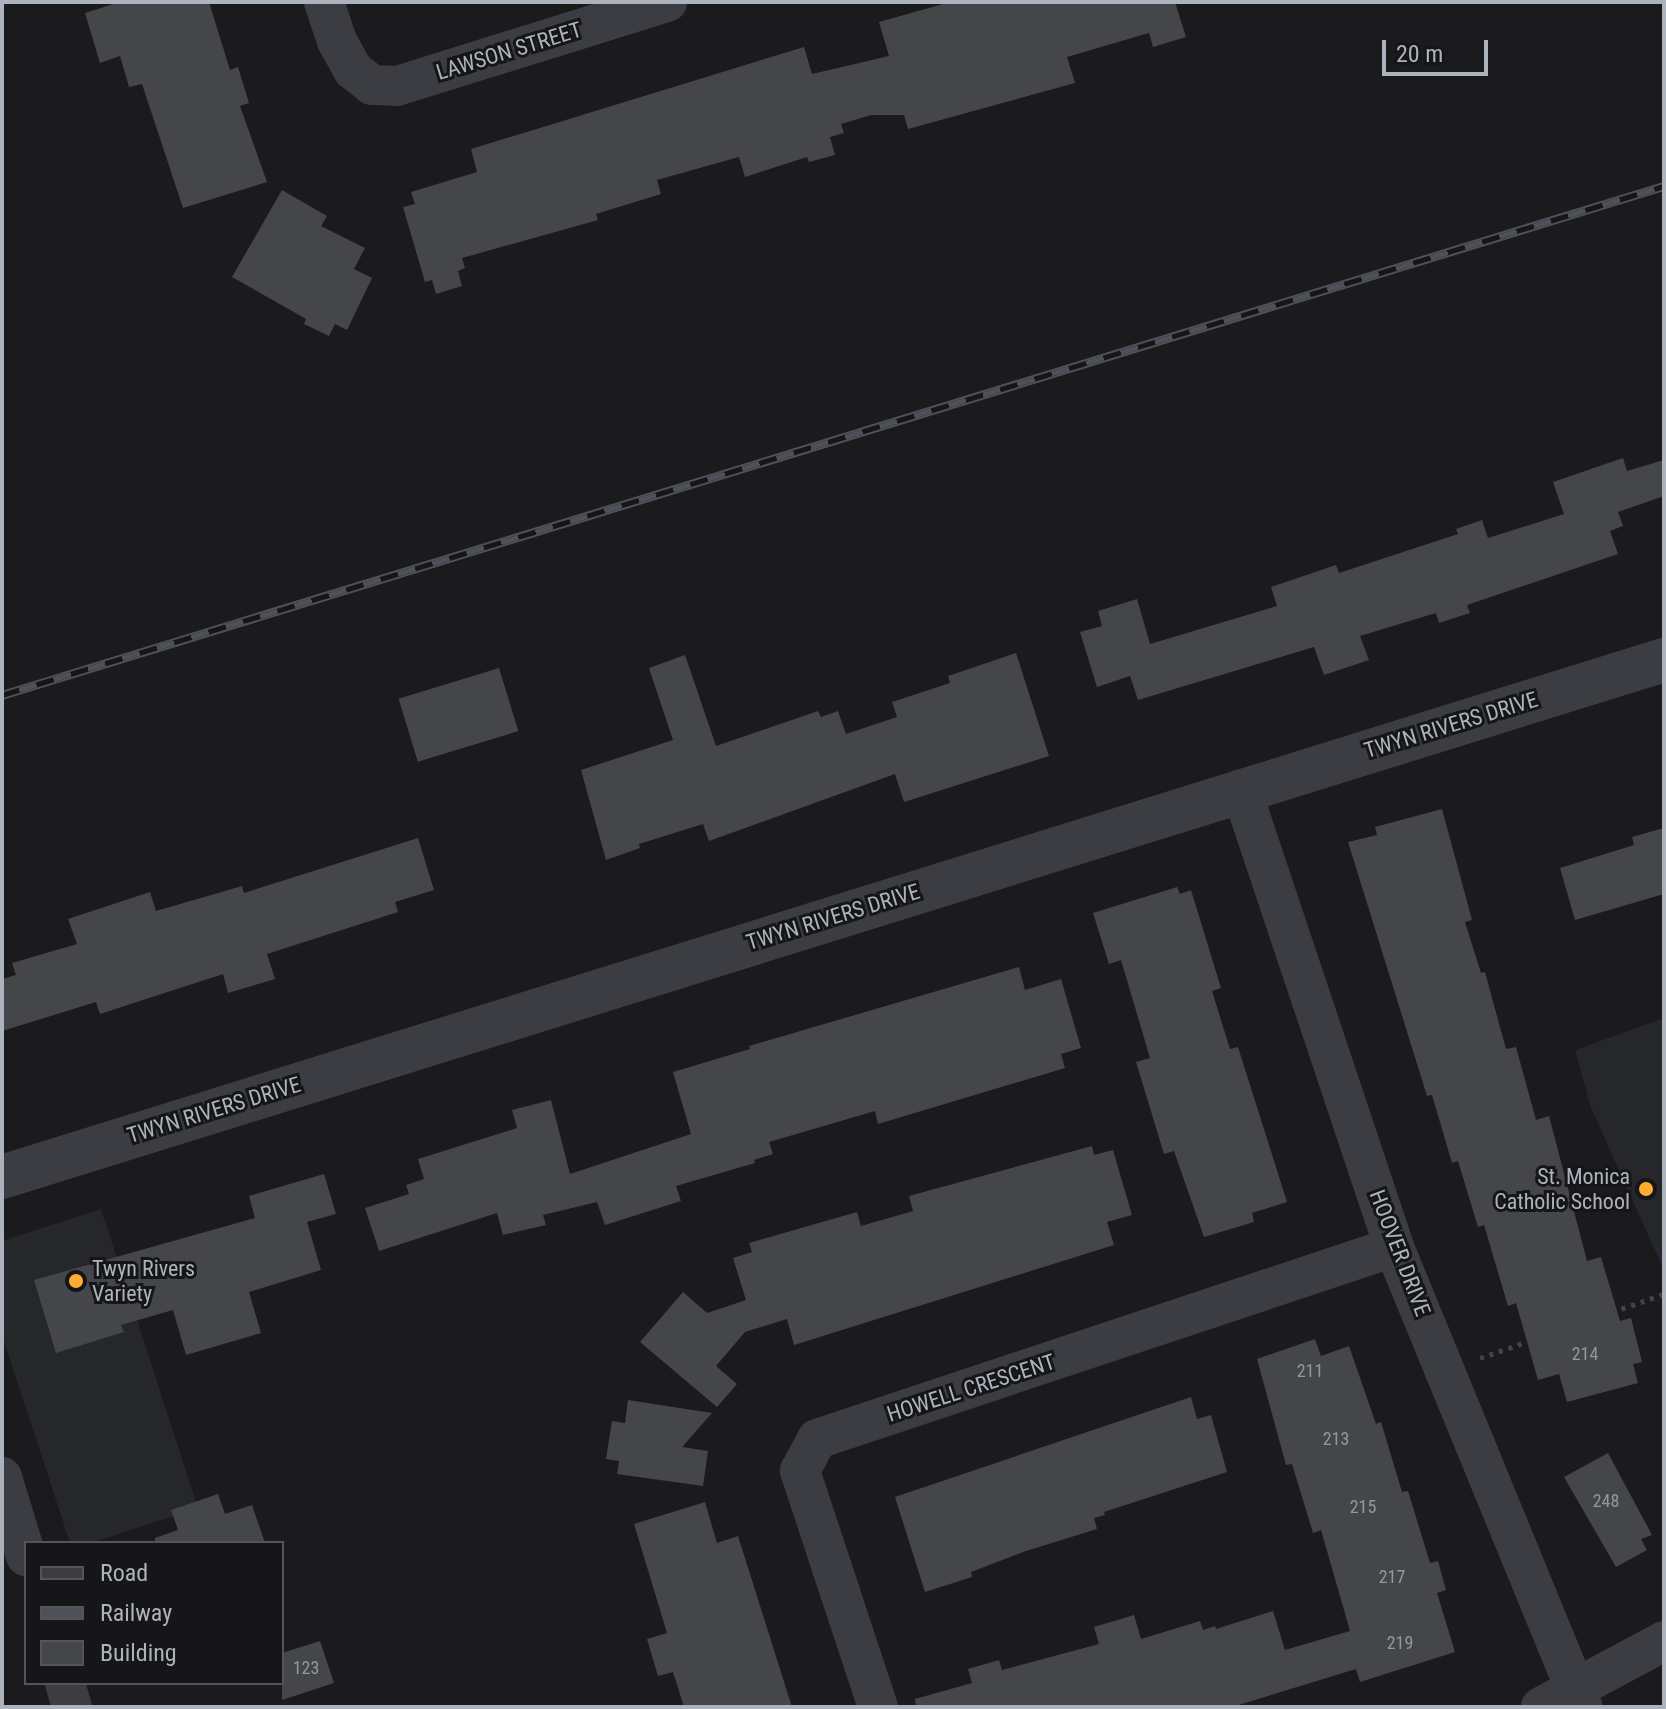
<!DOCTYPE html>
<html>
<head>
<meta charset="utf-8">
<style>
  body { margin:0 }
  #map { position:relative; width:1666px; height:1709px; overflow:hidden; background:#1b1b1d; font-family:"Roboto Condensed",sans-serif }
  div>[style] { position:absolute }
  [style*='--x'] { left:calc(var(--x)*1px); top:calc(var(--y)*1px); width:calc(var(--w)*1px); rotate:calc(var(--a)*1deg) }
  .built>* { inset:0; background:#26272a }
  .building>* { inset:0; background:#45464a; transform-origin:0 0 }
  .path>* { height:5px; margin-top:-2.5px; transform-origin:0; background:repeating-linear-gradient(90deg,#41444a 0 4px,transparent 0 10px) }
  .minor>* { height:40px; margin:-20px; padding:0 20px; transform-origin:20px; border-radius:20px; background:#3b3d43 }
  .tertiary>* { height:44px; margin:-22px; padding:0 22px; transform-origin:22px; border-radius:22px; background:#3b3d43 }
  .rail>* { height:9px; margin-top:-4.5px; transform-origin:0; background:repeating-linear-gradient(90deg,#161618 0 18px,#4e5158 0 36px); box-sizing:border-box; border-block:2px solid #4e5158 }
  .dots>* { width:22px; height:22px; translate:-50% -50%; box-sizing:border-box; border:4px solid #161618; border-radius:50% }
  span { translate:-50% -50%; white-space:nowrap; text-align:center; line-height:1.15; -webkit-text-stroke:6px #161618; paint-order:stroke }
  .number-label { font-size:18px; color:#9298a0 }
  .number-label span { -webkit-text-stroke-width:0 }
  .street-label { font-size:22px; color:#acb3bd }
  .poi-label { font-size:22px; color:#acb3bd }
  .right { translate:-100% -50%; text-align:right }
  .left { translate:0 -50%; text-align:left }
  .frame { position:absolute; inset:0; border:4px solid #acb3bd; pointer-events:none }
  .legend { position:absolute; left:24px; top:1541px; width:260px; height:144px; box-sizing:border-box; background:#161618; border:2px solid #52555a; margin:0; padding:10px 14px; list-style:none; font-size:24px; color:#acb3bd }
  .legend li { display:flex; align-items:center; gap:16px; height:40px }
  .legend b { width:40px; border:2px solid #52555a }
  .scale { position:absolute; left:1382px; top:40px; width:106px; height:36px; box-sizing:border-box; border:4px solid #acb3bd; border-top:0; padding-left:10px; font-size:24px; line-height:28px; white-space:nowrap; color:#acb3bd; -webkit-text-stroke:6px #161618; paint-order:stroke }
</style>
</head>
<body>
<div id="map">
  <div class="built">
    <i style="clip-path:polygon(1664px 1018px,1664px 1270px,1591px 1108px,1575px 1050px)"></i>
    <i style="clip-path:polygon(101px 1209px,198px 1508px,91px 1543px,70px 1543px,2px 1335px,2px 1241px)"></i>
  </div>
  <div class="building">
    <i style="clip-path:polygon(120px 2px,209px 2px,230px 70px,238px 67px,249px 103px,240px 106px,267px 182px,183px 208px,142px 84px,129px 87px,120px 56px,100px 63px,85px 13px)"></i>
    <i style="clip-path:polygon(950px 2px,1175px 2px,1186px 37px,1153px 47px,1149px 33px,1067px 57px,1075px 83px,908px 129px,904px 115px,871px 115px,841px 124px,844px 133px,830px 137px,835px 155px,809px 162px,807px 157px,745px 177px,739px 157px,657px 180px,661px 194px,596px 214px,598px 220px,462px 258px,465px 268px,458px 271px,462px 286px,436px 294px,432px 280px,425px 282px,403px 207px,415px 204px,411px 192px,477px 172px,471px 149px,804px 47px,812px 74px,889px 56px,879px 22px)"></i>
    <i style="clip-path:polygon(282px 190px,327px 216px,321px 226px,365px 248px,354px 269px,372px 278px,347px 330px,335px 324px,329px 336px,304px 324px,306px 319px,232px 277px)"></i>
    <i style="clip-path:polygon(1623px 458px,1627px 471px,1664px 460px,1664px 496px,1618px 512px,1623px 526px,1610px 531px,1618px 554px,1467px 605px,1470px 613px,1439px 623px,1436px 613px,1360px 636px,1369px 660px,1324px 675px,1314px 647px,1138px 700px,1130px 676px,1097px 687px,1080px 632px,1102px 626px,1098px 611px,1137px 599px,1150px 644px,1277px 606px,1271px 587px,1336px 565px,1339px 573px,1458px 534px,1456px 529px,1482px 520px,1488px 538px,1564px 514px,1553px 482px)"></i>
    <i style="clip-path:polygon(1016px 653px,1049px 756px,904px 802px,895px 774px,709px 841px,703px 824px,639px 844px,640px 848px,606px 860px,581px 770px,673px 740px,649px 668px,685px 655px,716px 746px,818px 711px,821px 717px,838px 711px,846px 734px,897px 717px,892px 702px,950px 683px,948px 676px)"></i>
    <i style="left:499px;top:668px;width:66px;height:105px;rotate:73deg"></i>
    <i style="clip-path:polygon(1442px 809px,1472px 920px,1465px 922px,1481px 973px,1485px 972px,1506px 1049px,1516px 1047px,1536px 1120px,1549px 1116px,1587px 1261px,1601px 1257px,1620px 1321px,1631px 1318px,1642px 1362px,1633px 1364px,1638px 1383px,1567px 1402px,1559px 1374px,1538px 1380px,1516px 1303px,1508px 1306px,1484px 1225px,1478px 1227px,1458px 1161px,1452px 1163px,1432px 1095px,1427px 1096px,1348px 842px,1377px 835px,1375px 827px)"></i>
    <i style="clip-path:polygon(1664px 828px,1664px 894px,1575px 920px,1560px 868px,1634px 845px,1632px 837px)"></i>
    <i style="clip-path:polygon(418px 838px,434px 890px,395px 902px,398px 912px,267px 954px,275px 979px,228px 993px,223px 974px,100px 1014px,96px 1002px,2px 1031px,2px 979px,16px 975px,12px 963px,77px 944px,68px 919px,150px 892px,156px 911px,242px 886px,244px 893px)"></i>
    <i style="clip-path:polygon(1177px 887px,1180px 894px,1191px 890px,1221px 988px,1212px 991px,1230px 1049px,1238px 1047px,1287px 1202px,1252px 1213px,1254px 1222px,1204px 1237px,1174px 1151px,1164px 1154px,1136px 1062px,1150px 1058px,1121px 960px,1109px 964px,1093px 913px)"></i>
    <i style="clip-path:polygon(1019px 967px,1025px 990px,1061px 979px,1081px 1048px,1061px 1054px,1065px 1068px,878px 1124px,875px 1111px,769px 1142px,773px 1154px,754px 1160px,755px 1163px,676px 1186px,681px 1201px,605px 1225px,597px 1202px,543px 1215px,546px 1225px,503px 1235px,497px 1213px,379px 1251px,365px 1208px,409px 1194px,406px 1185px,424px 1179px,418px 1159px,517px 1128px,512px 1110px,551px 1100px,570px 1174px,691px 1134px,673px 1072px,750px 1049px,749px 1046px)"></i>
    <i style="clip-path:polygon(1092px 1146px,1094px 1155px,1113px 1150px,1132px 1215px,1107px 1222px,1114px 1245px,794px 1345px,787px 1319px,745px 1332px,716px 1366px,737px 1384px,717px 1407px,640px 1342px,683px 1292px,707px 1313px,746px 1300px,733px 1258px,752px 1252px,749px 1243px,857px 1212px,861px 1226px,913px 1211px,909px 1196px)"></i>
    <i style="clip-path:polygon(324px 1174px,336px 1214px,307px 1222px,321px 1270px,249px 1292px,261px 1333px,186px 1355px,173px 1310px,121px 1325px,124px 1332px,56px 1353px,34px 1280px,255px 1218px,249px 1196px)"></i>
    <i style="clip-path:polygon(1315px 1339px,1321px 1356px,1349px 1346px,1376px 1424px,1381px 1422px,1402px 1492px,1408px 1491px,1430px 1563px,1438px 1561px,1446px 1590px,1437px 1593px,1455px 1652px,1360px 1682px,1356px 1669px,1232px 1707px,916px 1707px,915px 1699px,972px 1683px,968px 1669px,999px 1660px,1002px 1670px,1099px 1644px,1094px 1627px,1134px 1615px,1141px 1639px,1200px 1621px,1203px 1630px,1215px 1626px,1216px 1629px,1273px 1611px,1285px 1650px,1350px 1631px,1321px 1530px,1313px 1533px,1292px 1464px,1286px 1465px,1257px 1359px)"></i>
    <i style="clip-path:polygon(1191px 1397px,1197px 1419px,1211px 1415px,1227px 1472px,1104px 1512px,1105px 1515px,1094px 1518px,1097px 1529px,1026px 1551px,971px 1572px,972px 1577px,925px 1592px,895px 1497px)"></i>
    <i style="clip-path:polygon(628px 1400px,712px 1413px,682px 1447px,708px 1451px,703px 1486px,617px 1474px,619px 1461px,606px 1459px,612px 1421px,625px 1423px)"></i>
    <i style="clip-path:polygon(1608px 1453px,1652px 1535px,1641px 1539px,1647px 1550px,1616px 1567px,1564px 1477px)"></i>
    <i style="clip-path:polygon(218px 1494px,225px 1514px,252px 1505px,265px 1543px,155px 1543px,155px 1538px,178px 1530px,171px 1510px)"></i>
    <i style="clip-path:polygon(705px 1502px,717px 1543px,738px 1536px,792px 1707px,684px 1707px,673px 1672px,658px 1676px,647px 1639px,667px 1633px,634px 1524px)"></i>
    <i style="clip-path:polygon(320px 1641px,334px 1683px,282px 1700px,282px 1653px)"></i>
  </div>
  <div class="path">
    <i style="--x:1480;--y:1358;--w:195;--a:-19.2"></i>
  </div>
  <div class="minor">
    <i style="--x:324;--y:2;--w:41;--a:71.6"></i>
    <i style="--x:337;--y:41;--w:33;--a:61"></i>
    <i style="--x:353;--y:70;--w:24;--a:38"></i>
    <i style="--x:372;--y:85;--w:25;--a:2"></i>
    <i style="--x:397;--y:86;--w:283;--a:-17.3"></i>
    <i style="--x:1241;--y:789;--w:483;--a:71.5"></i>
    <i style="--x:1394;--y:1247;--w:497;--a:67.7"></i>
    <i style="--x:2;--y:1477;--w:83;--a:73.1"></i>
    <i style="--x:65;--y:1683;--w:25;--a:74"></i>
    <i style="--x:878;--y:1707;--w:249;--a:-108.3"></i>
    <i style="--x:800;--y:1471;--w:36;--a:-62"></i>
    <i style="--x:817;--y:1439;--w:608;--a:-18.41"></i>
    <i style="--x:1541;--y:1707;--w:140;--a:-28.2"></i>
  </div>
  <div class="tertiary">
    <i style="--x:2;--y:1177;--w:1741;--a:-17.28"></i>
  </div>
  <div class="rail">
    <i style="--x:2;--y:695;--w:1738;--a:-17.03"></i>
  </div>
  <div class="dots">
    <i style="left:1646px;top:1189px;background:#fead32"></i>
    <i style="left:76px;top:1281px;background:#fead32"></i>
  </div>
  <div class="number-label">
    <span style="left:1585px;top:1354px">214</span>
    <span style="left:1310px;top:1371px">211</span>
    <span style="left:1336px;top:1439px">213</span>
    <span style="left:1606px;top:1501px">248</span>
    <span style="left:1363px;top:1507px">215</span>
    <span style="left:1392px;top:1577px">217</span>
    <span style="left:1400px;top:1643px">219</span>
    <span style="left:306px;top:1668px">123</span>
  </div>
  <div class="street-label">
    <span style="left:509px;top:51px;rotate:-17deg">LAWSON STREET</span>
    <span style="left:1451px;top:725px;rotate:-17deg">TWYN RIVERS DRIVE</span>
    <span style="left:833px;top:917px;rotate:-17deg">TWYN RIVERS DRIVE</span>
    <span style="left:214px;top:1110px;rotate:-17deg">TWYN RIVERS DRIVE</span>
    <span style="left:1400px;top:1253px;rotate:69deg">HOOVER DRIVE</span>
    <span style="left:971px;top:1388px;rotate:-18deg">HOWELL CRESCENT</span>
  </div>
  <div class="poi-label">
    <span class="right" style="left:1630px;top:1189px">St. Monica<br>Catholic School</span>
    <span class="left" style="left:92px;top:1281px">Twyn Rivers<br>Variety</span>
  </div>
  <div class="frame"></div>
  <ul class="legend">
  <li><b style="height:10px;background:#3b3d43"></b>Road</li>
  <li><b style="height:10px;background:#4e5158"></b>Railway</li>
  <li><b style="height:22px;background:#45464a"></b>Building</li>
  </ul>
  <div class="scale">20 m</div>
</div>
</body>
</html>
